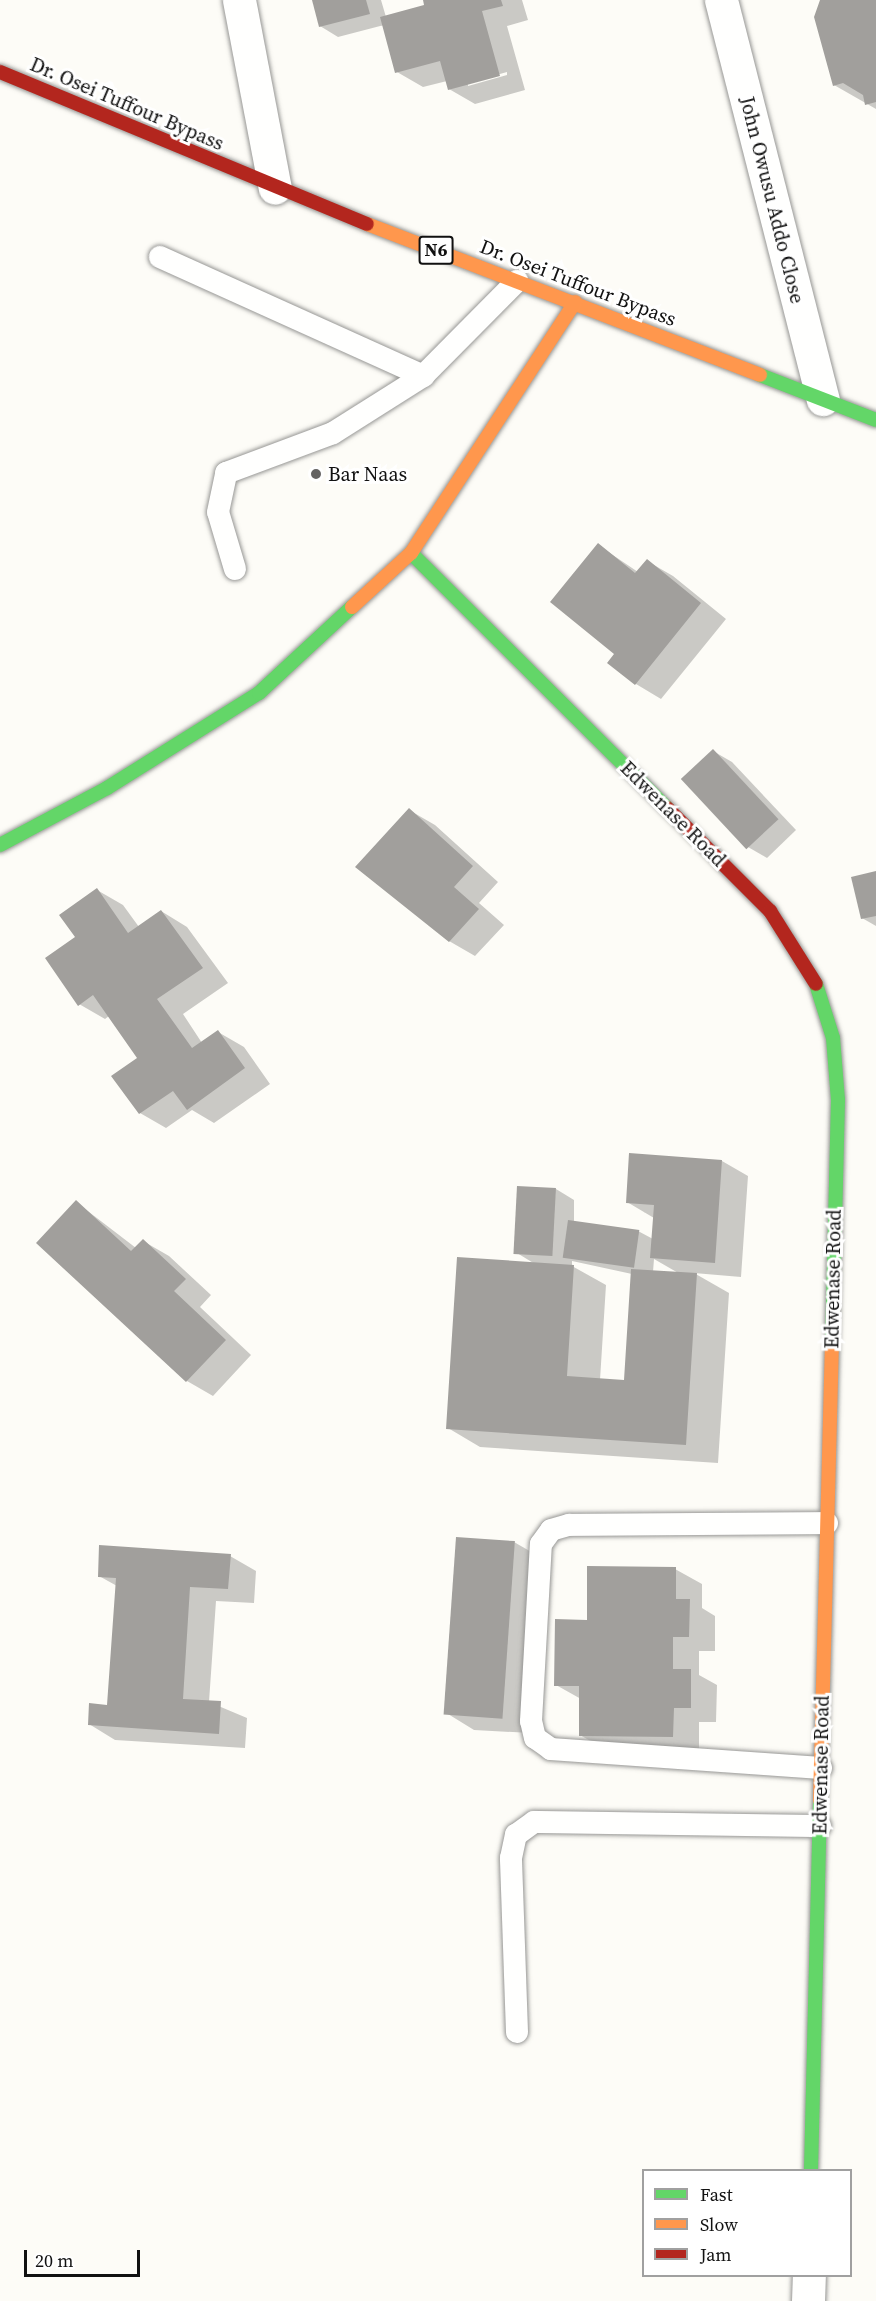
<!DOCTYPE html>
<html>
<head>
<meta charset="utf-8">
<style>
  body { margin:0 }
  #map { position:relative; width:876px; height:2301px; overflow:hidden; background:#fdfcf7; font-family:"Source Serif 4",serif }
  div>[style] { position:absolute }
  [style*='--x'] { left:calc(var(--x)*1px); top:calc(var(--y)*1px); width:calc(var(--w)*1px); rotate:calc(var(--a)*1deg) }
  .shadow>* { inset:0; background:#0003 }
  .building>* { inset:0; background:#a19f9c; transform-origin:0 0 }
  .roads { filter:drop-shadow(0 0 2px #979795) drop-shadow(0 0 2px #979795) }
  .lane>* { height:22px; margin:-11px; padding:0 11px; transform-origin:11px; border-radius:11px; background:#fffffe }
  .street>* { height:33px; margin:-16.5px; padding:0 16.5px; transform-origin:16.5px; border-radius:16.5px; background:#fffffe }
  .fast>* { height:14px; margin:-7px; padding:0 7px; transform-origin:7px; border-radius:7px; background:#63d668 }
  .slow>* { height:14px; margin:-7px; padding:0 7px; transform-origin:7px; border-radius:7px; background:#ff974d }
  .jam>* { height:14px; margin:-7px; padding:0 7px; transform-origin:7px; border-radius:7px; background:#b3261e }
  .dots>* { width:16px; height:16px; translate:-50% -50%; box-sizing:border-box; border:3px solid #fff; border-radius:50% }
  span { translate:-50% -50%; white-space:nowrap; text-align:center; line-height:1.15; -webkit-text-stroke:6px #fff; paint-order:stroke }
  .shield-label span { padding:2px 4px; background:#fff; border:2px solid; border-radius:4px; -webkit-text-stroke-width:0 }
  .shield-label { font-size:18px; color:#111; font-weight:700 }
  .street-label { font-size:20px; color:#111 }
  .poi-label { font-size:20px; color:#111 }
  .left { translate:0 -50%; text-align:left }
  .legend { position:absolute; left:642px; top:2169px; width:210px; height:108px; box-sizing:border-box; background:#fff; border:2px solid #a0a0a0; margin:0; padding:8px 10px; list-style:none; font-size:18px; color:#111 }
  .legend li { display:flex; align-items:center; gap:12px; height:30px }
  .legend b { width:30px; border:2px solid #a0a0a0 }
  .scale { position:absolute; left:24px; top:2250px; width:116px; height:27px; box-sizing:border-box; border:3px solid #111; border-top:0; padding-left:8px; font-size:18px; line-height:21px; white-space:nowrap; color:#111; -webkit-text-stroke:4px #fff; paint-order:stroke }
</style>
</head>
<body>
<div id="map">
  <div class="shadow">
    <i style="clip-path:polygon(evenodd,313px 0,381px 0,386px 17px,426px 6px,424px 0,522px 0,528px 20px,507px 26px,525px 90px,475px 104px,449px 89px,447px 81px,423px 87px,397px 72px,384px 25px,338px 37px,320px 26px,313px 0,507px 72px,507px 75px,468px 86px,468px 83px,507px 72px)"></i>
    <i style="clip-path:polygon(821px 0,876px 0,876px 109px,834px 85px)"></i>
    <i style="clip-path:polygon(598px 545px,638px 572px,647px 561px,673px 576px,726px 619px,661px 699px,636px 684px,617px 654px)"></i>
    <i style="clip-path:polygon(713px 751px,732px 762px,796px 830px,767px 858px,748px 847px)"></i>
    <i style="clip-path:polygon(409px 810px,435px 825px,498px 882px,479px 903px,504px 925px,475px 956px,449px 941px)"></i>
    <i style="clip-path:polygon(876px 873px,876px 926px,862px 918px)"></i>
    <i style="clip-path:polygon(97px 890px,123px 905px,139px 927px,161px 911px,187px 927px,228px 983px,183px 1014px,202px 1043px,218px 1032px,244px 1047px,270px 1084px,214px 1123px,192px 1110px,166px 1128px,140px 1113px,113px 1076px,139px 1058px,109px 1016px,105px 1019px,79px 1004px,77px 938px)"></i>
    <i style="clip-path:polygon(evenodd,722px 1161px,748px 1176px,741px 1277px,694px 1273px,729px 1293px,718px 1463px,480px 1447px,448px 1428px,535px 1264px,517px 1253px,519px 1188px,556px 1189px,574px 1200px,574px 1223px,638px 1231px,653px 1239px,654px 1218px,627px 1202px,722px 1161px,654px 1259px,680px 1274px,653px 1272px,654px 1259px,722px 1161px,572px 1261px,632px 1274px,625px 1381px,600px 1380px,606px 1285px,572px 1266px,572px 1261px)"></i>
    <i style="clip-path:polygon(76px 1202px,136px 1248px,143px 1241px,169px 1256px,211px 1295px,200px 1307px,251px 1355px,213px 1396px,187px 1381px,38px 1243px)"></i>
    <i style="clip-path:polygon(514px 1542px,540px 1557px,531px 1733px,474px 1730px,448px 1714px)"></i>
    <i style="clip-path:polygon(230px 1556px,256px 1571px,254px 1603px,216px 1601px,209px 1702px,247px 1718px,245px 1748px,115px 1740px,89px 1724px,109px 1706px,117px 1586px,99px 1576px)"></i>
    <i style="clip-path:polygon(675px 1569px,702px 1584px,702px 1608px,715px 1616px,715px 1651px,699px 1651px,699px 1675px,717px 1685px,716px 1722px,699px 1722px,699px 1751px,606px 1750px,580px 1735px,581px 1699px,556px 1685px,588px 1621px)"></i>
  </div>
  <div class="building">
    <i style="clip-path:polygon(312px 0,366px 0,370px 14px,319px 27px)"></i>
    <i style="clip-path:polygon(423px 0,501px 0,503px 6px,482px 11px,500px 76px,448px 90px,440px 61px,395px 73px,380px 17px,424px 5px)"></i>
    <i style="clip-path:polygon(820px 0,876px 0,876px 102px,865px 105px,863px 95px,843px 83px,833px 86px,814px 17px)"></i>
    <i style="clip-path:polygon(598px 543px,635px 573px,647px 559px,701px 603px,635px 685px,607px 663px,614px 654px,550px 602px)"></i>
    <i style="left:713px;top:749px;width:96px;height:44px;rotate:47deg"></i>
    <i style="clip-path:polygon(409px 808px,473px 866px,454px 887px,479px 909px,449px 942px,355px 867px)"></i>
    <i style="clip-path:polygon(876px 871px,876px 916px,861px 919px,851px 877px)"></i>
    <i style="clip-path:polygon(97px 888px,128px 933px,161px 910px,203px 968px,157px 999px,192px 1048px,218px 1030px,245px 1068px,187px 1110px,173px 1091px,139px 1114px,111px 1076px,137px 1058px,93px 995px,78px 1006px,45px 958px,75px 937px,59px 915px)"></i>
    <i style="clip-path:polygon(629px 1153px,722px 1160px,715px 1263px,650px 1258px,654px 1205px,626px 1203px)"></i>
    <i style="left:517px;top:1186px;width:39px;height:68px;rotate:3deg"></i>
    <i style="clip-path:polygon(76px 1200px,131px 1251px,143px 1239px,186px 1279px,174px 1291px,226px 1340px,186px 1382px,36px 1243px)"></i>
    <i style="left:568px;top:1220px;width:72px;height:38px;rotate:8deg"></i>
    <i style="clip-path:polygon(457px 1257px,574px 1265px,567px 1376px,624px 1380px,631px 1269px,697px 1273px,686px 1445px,446px 1429px)"></i>
    <i style="left:456px;top:1537px;width:59px;height:178px;rotate:4deg"></i>
    <i style="clip-path:polygon(99px 1545px,231px 1554px,228px 1589px,190px 1587px,183px 1699px,221px 1701px,219px 1734px,88px 1725px,89px 1703px,107px 1705px,116px 1578px,98px 1577px)"></i>
    <i style="clip-path:polygon(587px 1566px,676px 1567px,676px 1599px,690px 1599px,689px 1637px,673px 1637px,673px 1669px,691px 1669px,691px 1708px,674px 1708px,673px 1737px,579px 1736px,579px 1686px,554px 1686px,555px 1619px,587px 1620px)"></i>
  </div>
  <div class="roads">
    <div class="lane">
      <i style="--x:160;--y:257;--w:289;--a:24.3"></i>
      <i style="--x:235;--y:569;--w:59;--a:-106.6"></i>
      <i style="--x:218;--y:512;--w:40;--a:-78"></i>
      <i style="--x:226;--y:473;--w:114;--a:-20.5"></i>
      <i style="--x:333;--y:433;--w:107;--a:-32.3"></i>
      <i style="--x:423;--y:376;--w:134;--a:-45.3"></i>
      <i style="--x:821;--y:1768;--w:271;--a:-176"></i>
      <i style="--x:551;--y:1749;--w:19;--a:-145"></i>
      <i style="--x:535;--y:1738;--w:17;--a:-103"></i>
      <i style="--x:531;--y:1721;--w:177;--a:-86.8"></i>
      <i style="--x:541;--y:1544;--w:17;--a:-54"></i>
      <i style="--x:551;--y:1530;--w:19;--a:-16"></i>
      <i style="--x:569;--y:1525;--w:258;--a:-0.4"></i>
      <i style="--x:517;--y:2032;--w:174;--a:-92"></i>
      <i style="--x:511;--y:1858;--w:24;--a:-78"></i>
      <i style="--x:516;--y:1835;--w:22;--a:-36"></i>
      <i style="--x:534;--y:1822;--w:286;--a:0.8"></i>
    </div>
    <div class="street">
      <i style="--x:239;--y:0;--w:191;--a:79.2"></i>
      <i style="--x:721;--y:0;--w:412;--a:75.7"></i>
      <i style="--x:808;--y:2301;--w:25;--a:-88"></i>
    </div>
    <div class="fast">
      <i style="--x:760;--y:375;--w:124;--a:21.2"></i>
      <i style="--x:411;--y:553;--w:361;--a:44.9"></i>
      <i style="--x:0;--y:845;--w:121;--a:-28"></i>
      <i style="--x:107;--y:788;--w:179;--a:-32"></i>
      <i style="--x:259;--y:693;--w:127;--a:-42.8"></i>
      <i style="--x:816;--y:984;--w:57;--a:72.5"></i>
      <i style="--x:833;--y:1038;--w:62;--a:85.4"></i>
      <i style="--x:838;--y:1100;--w:249;--a:91.4"></i>
      <i style="--x:811;--y:2170;--w:370;--a:-88.6"></i>
    </div>
    <div class="slow">
      <i style="--x:367;--y:224;--w:421;--a:21"></i>
      <i style="--x:352;--y:607;--w:80;--a:-42.5"></i>
      <i style="--x:411;--y:553;--w:300;--a:-56.8"></i>
      <i style="--x:820;--y:1800;--w:451;--a:-88.5"></i>
    </div>
    <div class="jam">
      <i style="--x:0;--y:72;--w:397;--a:22.5"></i>
      <i style="--x:667;--y:808;--w:146;--a:45"></i>
      <i style="--x:770;--y:911;--w:86;--a:57.8"></i>
    </div>
  </div>
  <div class="dots">
    <i style="left:316px;top:474px;background:#646362"></i>
  </div>
  <div class="shield-label">
    <span style="left:436px;top:250px">N6</span>
  </div>
  <div class="street-label">
    <span style="left:127px;top:104px;rotate:23deg">Dr. Osei Tuffour Bypass</span>
    <span style="left:772px;top:200px;rotate:76deg">John Owusu Addo Close</span>
    <span style="left:578px;top:283px;rotate:21deg">Dr. Osei Tuffour Bypass</span>
    <span style="left:673px;top:814px;rotate:45deg">Edwenase Road</span>
    <span style="left:833px;top:1279px;rotate:-89deg">Edwenase Road</span>
    <span style="left:821px;top:1765px;rotate:-89deg">Edwenase Road</span>
  </div>
  <div class="poi-label">
    <span class="left" style="left:328px;top:474px">Bar Naas</span>
  </div>
  <ul class="legend">
  <li><b style="height:8px;background:#63d668"></b>Fast</li>
  <li><b style="height:8px;background:#ff974d"></b>Slow</li>
  <li><b style="height:8px;background:#b3261e"></b>Jam</li>
  </ul>
  <div class="scale">20 m</div>
</div>
</body>
</html>
